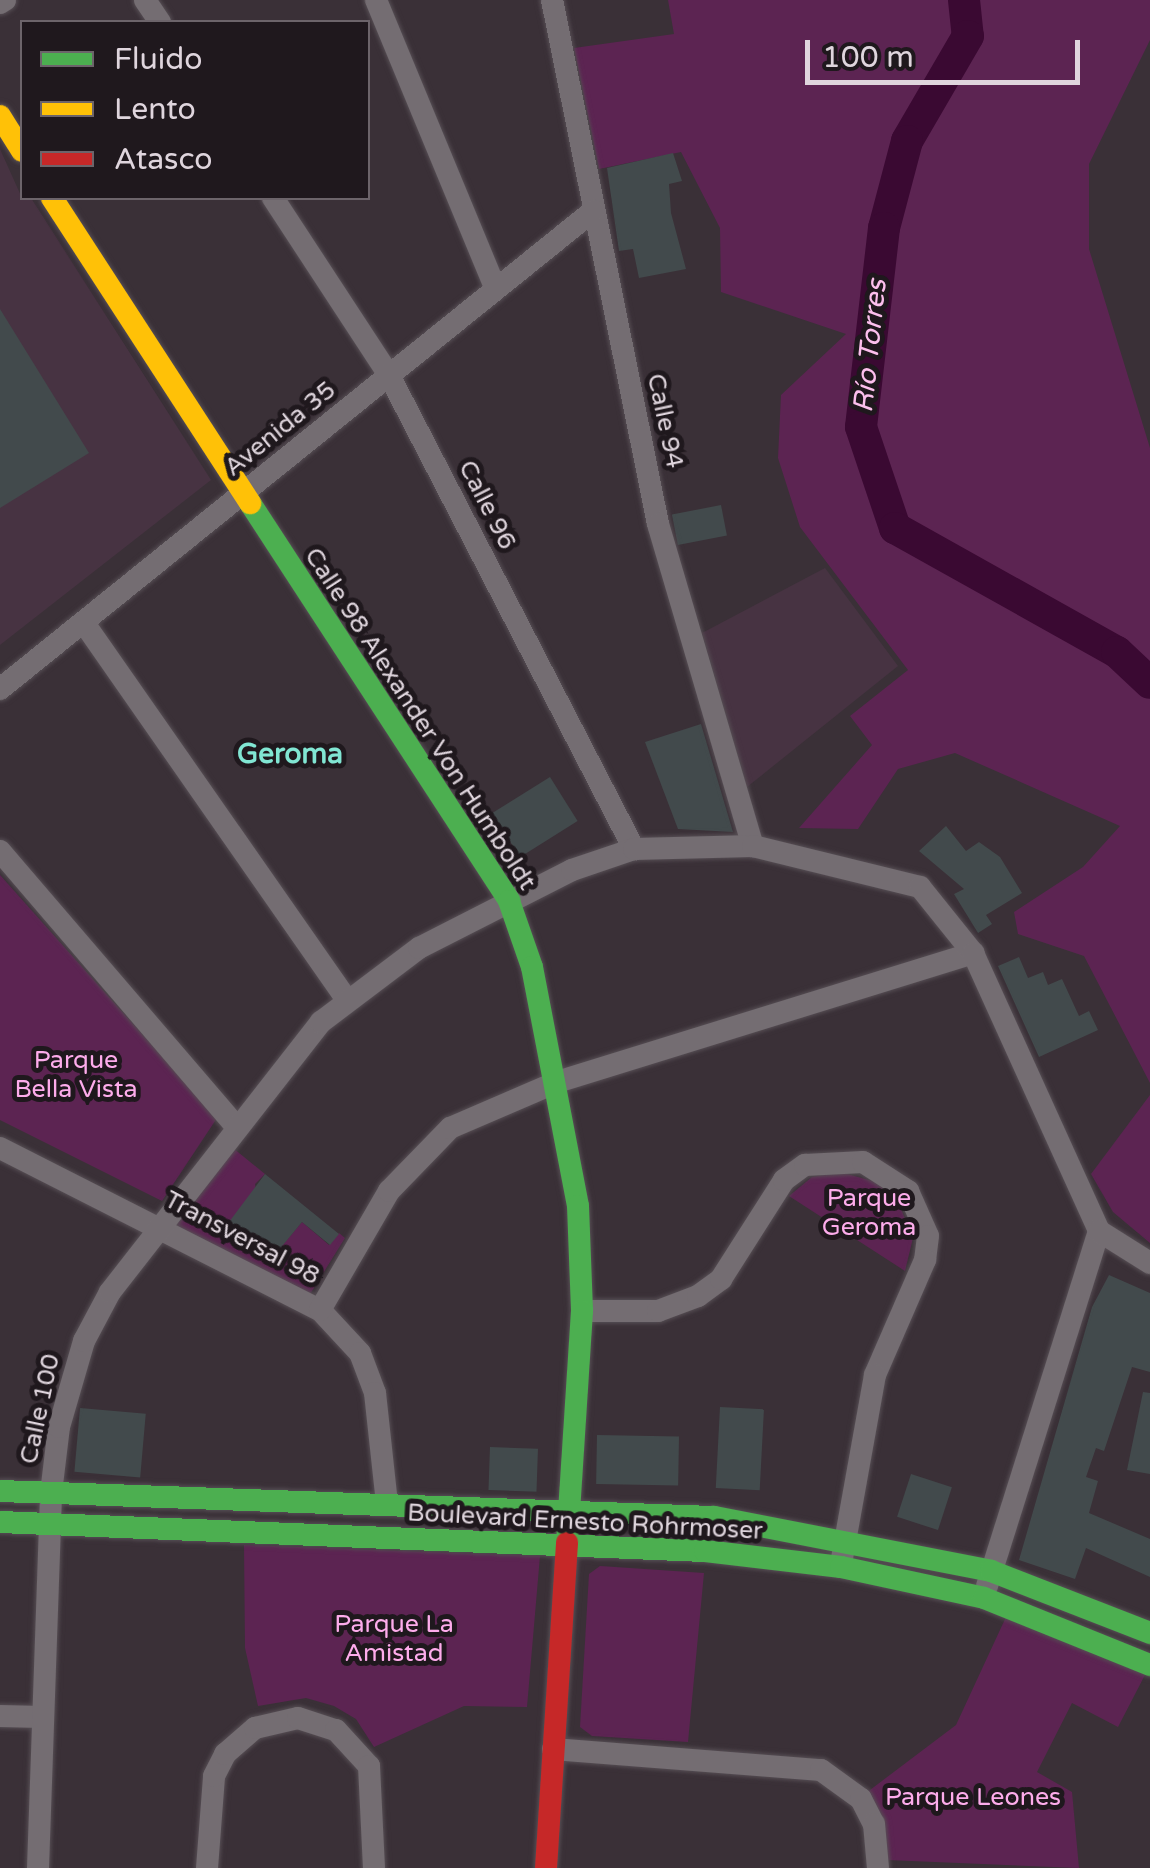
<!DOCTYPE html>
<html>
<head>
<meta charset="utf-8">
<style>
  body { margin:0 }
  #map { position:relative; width:1150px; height:1868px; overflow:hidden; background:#3a3037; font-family:"Varela Round",sans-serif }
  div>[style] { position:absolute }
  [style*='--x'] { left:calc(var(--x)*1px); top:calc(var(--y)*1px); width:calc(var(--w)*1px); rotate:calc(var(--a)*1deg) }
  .built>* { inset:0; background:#473342 }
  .green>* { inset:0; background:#5c2452 }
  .river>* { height:32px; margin:-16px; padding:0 16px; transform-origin:16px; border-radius:16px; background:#3a0932 }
  .building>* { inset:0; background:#424a4c; transform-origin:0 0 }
  .roads { filter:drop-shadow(0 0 2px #564e54) drop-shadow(0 0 2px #564e54) }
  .street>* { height:22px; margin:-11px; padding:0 11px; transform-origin:11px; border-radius:11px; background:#746d72 }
  .fast>* { height:22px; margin:-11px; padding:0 11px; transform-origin:11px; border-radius:11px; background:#4caf50 }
  .slow>* { height:22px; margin:-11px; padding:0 11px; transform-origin:11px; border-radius:11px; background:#ffc107 }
  .jam>* { height:22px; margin:-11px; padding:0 11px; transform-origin:11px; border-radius:11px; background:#c62828 }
  span { translate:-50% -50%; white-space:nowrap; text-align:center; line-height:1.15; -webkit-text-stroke:10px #1f181d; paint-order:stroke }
  .street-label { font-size:25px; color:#dfd5dd }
  .park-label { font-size:25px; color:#fdaceb }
  .water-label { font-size:28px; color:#fcbfed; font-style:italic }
  .neighbourhood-label { font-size:28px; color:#81e6d3; font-weight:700 }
  .legend { position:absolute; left:20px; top:20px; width:350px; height:180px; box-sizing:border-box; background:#1f181d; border:2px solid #6c646a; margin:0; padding:12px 18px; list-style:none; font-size:30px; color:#dfd5dd }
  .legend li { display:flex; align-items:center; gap:20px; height:50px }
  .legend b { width:50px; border:2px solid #6c646a }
  .scale { position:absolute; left:805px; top:40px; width:275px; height:45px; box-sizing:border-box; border:5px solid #dfd5dd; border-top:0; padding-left:12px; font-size:30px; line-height:35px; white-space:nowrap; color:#dfd5dd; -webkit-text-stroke:8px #1f181d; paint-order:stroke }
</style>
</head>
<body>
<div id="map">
  <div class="built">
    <i style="clip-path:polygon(0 149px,22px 198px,31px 198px,211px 480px,0 645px)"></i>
    <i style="clip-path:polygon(825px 568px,898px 666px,747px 787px,702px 633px)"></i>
  </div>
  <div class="green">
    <i style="clip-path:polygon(668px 0,1150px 0,1150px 40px,1089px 164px,1089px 249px,1150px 448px,1150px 1083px,1084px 956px,1018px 934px,1014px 912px,1083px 867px,1120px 826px,955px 753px,898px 769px,858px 829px,799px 828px,872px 745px,850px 716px,908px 670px,800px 527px,778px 458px,781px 395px,846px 334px,721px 292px,720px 228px,681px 152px,599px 169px,574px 48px,674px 34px)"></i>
    <i style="clip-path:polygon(0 875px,217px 1118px,162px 1201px,0 1120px)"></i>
    <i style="clip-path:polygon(1150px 1095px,1150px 1243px,1113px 1212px,1091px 1174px)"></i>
    <i style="clip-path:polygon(233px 1148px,265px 1174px,255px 1184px,269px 1261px,302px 1222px,329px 1245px,339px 1233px,345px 1238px,307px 1299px,173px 1224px)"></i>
    <i style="clip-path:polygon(840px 1172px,876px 1182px,899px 1204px,913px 1238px,905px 1271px,789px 1196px,812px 1177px)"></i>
    <i style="clip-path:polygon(244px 1545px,540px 1556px,527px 1707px,464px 1706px,374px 1747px,356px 1719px,334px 1706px,306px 1698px,258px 1706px,245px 1648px)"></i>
    <i style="clip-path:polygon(600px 1566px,704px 1573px,688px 1742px,592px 1736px,580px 1727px,589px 1574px)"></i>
    <i style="clip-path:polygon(1006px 1617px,1146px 1673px,1118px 1727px,1072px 1703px,1037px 1772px,1072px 1792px,1079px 1868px,887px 1860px,866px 1793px,956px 1725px)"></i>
  </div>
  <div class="river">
    <i style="--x:964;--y:0;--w:36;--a:84"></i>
    <i style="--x:968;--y:36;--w:121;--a:120.2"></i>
    <i style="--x:907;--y:141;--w:90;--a:104.8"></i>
    <i style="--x:884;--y:228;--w:200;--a:96.6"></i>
    <i style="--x:861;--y:427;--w:107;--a:71.4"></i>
    <i style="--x:895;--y:528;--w:254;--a:29.2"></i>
    <i style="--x:1117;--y:652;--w:45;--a:43.2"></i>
  </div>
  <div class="building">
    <i style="clip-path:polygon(673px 153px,682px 181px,669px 184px,671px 213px,686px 269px,639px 278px,633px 249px,619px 251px,607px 168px)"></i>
    <i style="clip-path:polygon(0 309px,89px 453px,0 508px)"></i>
    <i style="left:721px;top:505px;width:31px;height:50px;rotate:79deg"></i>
    <i style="clip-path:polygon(701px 724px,733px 832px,678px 829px,645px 742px)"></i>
    <i style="left:550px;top:777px;width:52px;height:68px;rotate:58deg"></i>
    <i style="clip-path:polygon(946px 826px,966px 851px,979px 842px,1000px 857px,1022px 893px,986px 915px,992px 924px,978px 933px,954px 894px,964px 889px,919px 851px)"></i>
    <i style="clip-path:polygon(1019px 957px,1028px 978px,1043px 972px,1048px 985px,1062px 979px,1079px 1016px,1089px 1011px,1098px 1030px,1039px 1057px,998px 966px)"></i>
    <i style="clip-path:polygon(265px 1174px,339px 1234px,330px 1245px,302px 1222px,269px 1262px,226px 1226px)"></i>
    <i style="clip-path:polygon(1109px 1275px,1150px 1293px,1150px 1372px,1132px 1367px,1104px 1451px,1096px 1448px,1086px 1477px,1098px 1481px,1089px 1513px,1150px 1539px,1150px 1577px,1086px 1548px,1075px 1579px,1019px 1560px,1092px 1307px)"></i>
    <i style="clip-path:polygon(1143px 1392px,1150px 1393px,1150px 1474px,1127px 1470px)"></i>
    <i style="left:720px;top:1407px;width:44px;height:81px;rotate:3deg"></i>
    <i style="left:80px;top:1408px;width:66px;height:64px;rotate:5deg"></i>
    <i style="left:597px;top:1435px;width:82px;height:49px;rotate:1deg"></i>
    <i style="left:490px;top:1447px;width:48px;height:43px;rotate:2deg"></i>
    <i style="left:911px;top:1474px;width:43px;height:45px;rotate:18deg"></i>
  </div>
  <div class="roads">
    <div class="street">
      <i style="--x:145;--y:0;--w:27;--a:56"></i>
      <i style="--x:376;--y:0;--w:312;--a:67.5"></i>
      <i style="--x:552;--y:0;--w:535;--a:78.56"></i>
      <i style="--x:658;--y:524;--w:336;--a:73.6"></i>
      <i style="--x:0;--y:3;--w:6;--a:-31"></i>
      <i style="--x:273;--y:198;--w:212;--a:56.8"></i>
      <i style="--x:389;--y:375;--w:534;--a:62.67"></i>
      <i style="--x:84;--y:623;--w:456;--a:55.1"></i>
      <i style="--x:0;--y:689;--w:762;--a:-38.87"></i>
      <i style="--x:0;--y:851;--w:362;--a:49.4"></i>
      <i style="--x:0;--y:1148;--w:359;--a:26.9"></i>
      <i style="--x:320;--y:1310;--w:59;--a:47.1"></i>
      <i style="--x:360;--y:1353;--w:43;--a:69.4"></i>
      <i style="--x:375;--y:1393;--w:112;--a:83.8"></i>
      <i style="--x:320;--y:1310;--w:138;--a:-59.9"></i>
      <i style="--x:389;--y:1191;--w:88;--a:-45.9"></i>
      <i style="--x:450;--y:1128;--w:116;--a:-23.3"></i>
      <i style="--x:557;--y:1082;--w:436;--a:-17.2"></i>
      <i style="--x:582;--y:1311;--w:76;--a:0"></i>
      <i style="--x:658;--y:1311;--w:43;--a:-20.6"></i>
      <i style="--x:698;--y:1296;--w:29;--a:-36"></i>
      <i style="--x:721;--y:1279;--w:117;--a:-57.5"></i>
      <i style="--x:784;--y:1180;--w:26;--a:-36"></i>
      <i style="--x:805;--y:1165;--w:58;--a:-3"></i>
      <i style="--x:863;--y:1162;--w:54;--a:32.8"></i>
      <i style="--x:908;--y:1191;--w:49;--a:66"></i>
      <i style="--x:928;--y:1236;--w:24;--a:97"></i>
      <i style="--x:925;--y:1260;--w:125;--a:113.5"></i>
      <i style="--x:875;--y:1375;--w:186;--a:100.2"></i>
      <i style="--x:987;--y:1586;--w:372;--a:-72.5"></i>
      <i style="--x:0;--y:1716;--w:42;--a:1.4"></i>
      <i style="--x:553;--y:1749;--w:269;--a:4.5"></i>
      <i style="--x:821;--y:1770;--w:49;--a:35.9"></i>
      <i style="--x:861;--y:1799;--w:28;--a:63"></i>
      <i style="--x:874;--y:1824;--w:44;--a:84.8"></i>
      <i style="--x:38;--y:1868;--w:375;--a:-88"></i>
      <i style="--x:51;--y:1493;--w:66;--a:-83.1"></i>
      <i style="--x:59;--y:1427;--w:90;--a:-73.8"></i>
      <i style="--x:84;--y:1341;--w:55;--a:-62"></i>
      <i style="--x:110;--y:1292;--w:343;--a:-52"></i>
      <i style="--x:321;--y:1022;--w:123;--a:-37.1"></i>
      <i style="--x:419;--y:948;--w:172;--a:-27"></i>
      <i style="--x:572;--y:870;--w:65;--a:-18.7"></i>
      <i style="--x:634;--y:849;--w:119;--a:-1.4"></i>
      <i style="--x:753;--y:846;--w:172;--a:13.8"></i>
      <i style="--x:920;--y:887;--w:85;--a:51.2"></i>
      <i style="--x:973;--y:953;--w:305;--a:65.6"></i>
      <i style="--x:1099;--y:1231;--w:60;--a:32.1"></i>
      <i style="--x:207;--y:1868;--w:92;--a:-85.6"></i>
      <i style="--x:214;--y:1776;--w:25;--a:-63"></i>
      <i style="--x:225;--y:1754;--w:40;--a:-41"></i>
      <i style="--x:255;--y:1728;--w:44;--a:-13.1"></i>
      <i style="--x:298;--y:1718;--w:40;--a:18"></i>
      <i style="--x:336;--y:1730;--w:49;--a:47.5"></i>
      <i style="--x:369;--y:1766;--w:102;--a:87.2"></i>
    </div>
    <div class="fast">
      <i style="--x:250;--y:503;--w:475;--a:56.9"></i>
      <i style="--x:509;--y:901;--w:70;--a:70.8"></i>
      <i style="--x:532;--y:967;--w:243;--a:79.1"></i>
      <i style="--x:578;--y:1206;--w:105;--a:87.8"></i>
      <i style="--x:582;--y:1311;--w:232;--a:93.7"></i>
      <i style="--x:0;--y:1491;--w:714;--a:2.09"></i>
      <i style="--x:714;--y:1517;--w:282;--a:11"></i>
      <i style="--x:991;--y:1571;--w:171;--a:21.3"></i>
      <i style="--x:0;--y:1522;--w:706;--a:2.36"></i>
      <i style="--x:705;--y:1551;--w:137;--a:6.7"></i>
      <i style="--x:841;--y:1567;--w:146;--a:12.2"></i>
      <i style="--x:984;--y:1598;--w:179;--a:22"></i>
    </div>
    <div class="slow">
      <i style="--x:0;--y:116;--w:41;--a:57.8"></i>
      <i style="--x:52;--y:198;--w:364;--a:57"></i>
    </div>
    <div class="jam">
      <i style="--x:546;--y:1868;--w:326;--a:-86.3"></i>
    </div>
  </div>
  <div class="street-label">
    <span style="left:665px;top:421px;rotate:78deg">Calle 94</span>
    <span style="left:280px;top:429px;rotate:-39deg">Avenida 35</span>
    <span style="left:487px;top:505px;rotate:63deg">Calle 96</span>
    <span style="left:420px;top:719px;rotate:57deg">Calle 98 Alexander Von Humboldt</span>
    <span style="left:242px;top:1238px;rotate:28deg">Transversal 98</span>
    <span style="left:40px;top:1409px;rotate:-78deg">Calle 100</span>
    <span style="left:585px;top:1522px;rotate:3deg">Boulevard Ernesto Rohrmoser</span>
  </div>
  <div class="park-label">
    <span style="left:76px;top:1075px">Parque<br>Bella Vista</span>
    <span style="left:869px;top:1213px">Parque<br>Geroma</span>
    <span style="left:394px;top:1639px">Parque La<br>Amistad</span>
    <span style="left:973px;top:1797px">Parque Leones</span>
  </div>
  <div class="water-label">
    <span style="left:870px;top:346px;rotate:-84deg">Río Torres</span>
  </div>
  <div class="neighbourhood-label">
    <span style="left:290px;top:754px">Geroma</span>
  </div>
  <ul class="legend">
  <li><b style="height:12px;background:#4caf50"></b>Fluido</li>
  <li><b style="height:12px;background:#ffc107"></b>Lento</li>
  <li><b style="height:12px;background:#c62828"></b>Atasco</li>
  </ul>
  <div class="scale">100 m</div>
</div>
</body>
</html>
